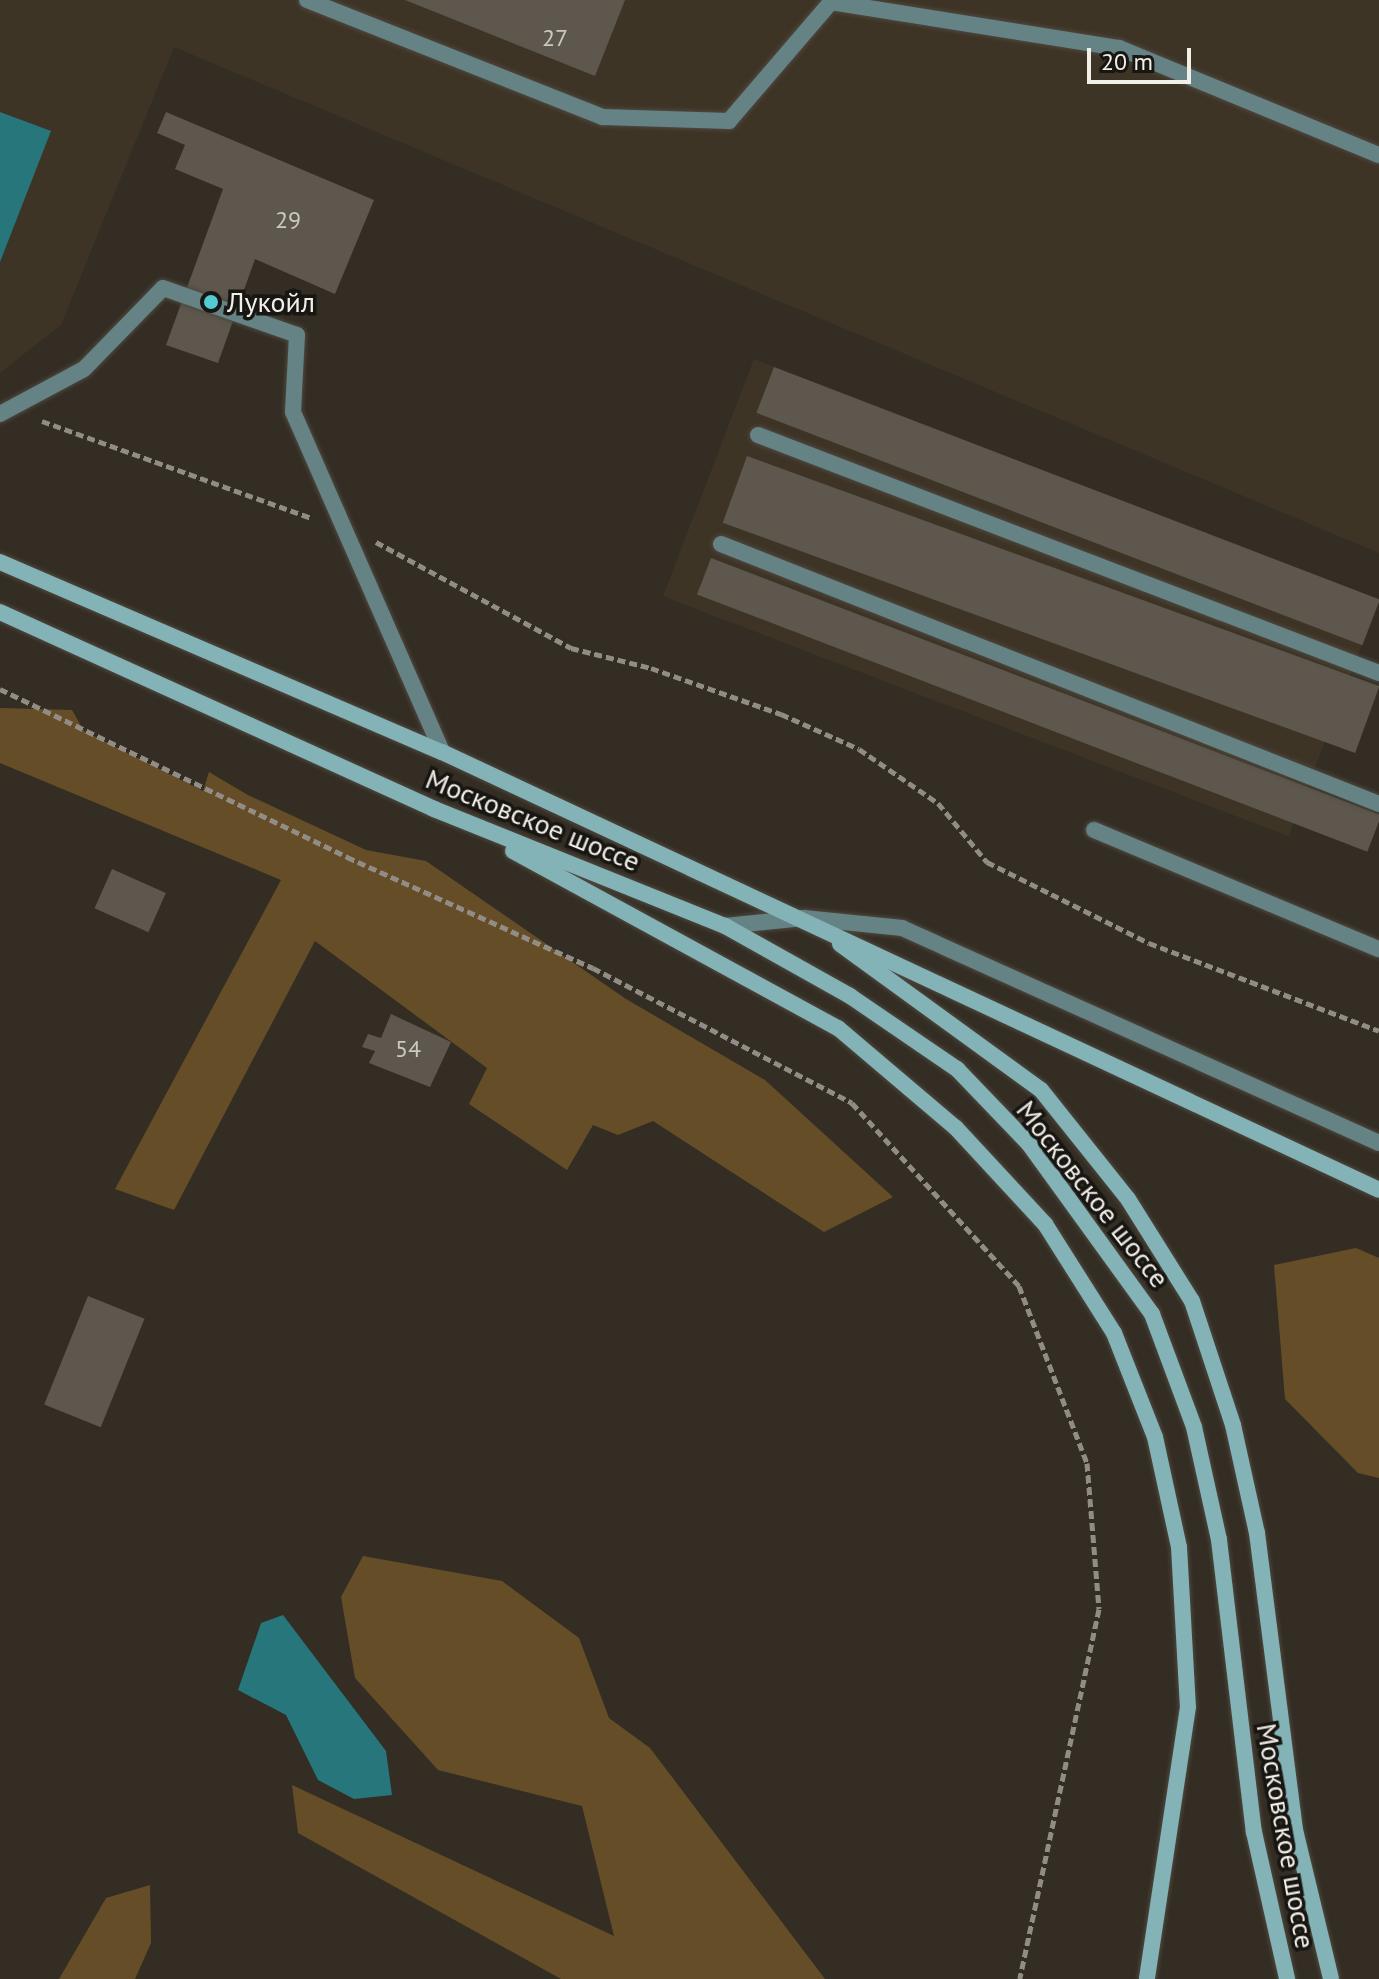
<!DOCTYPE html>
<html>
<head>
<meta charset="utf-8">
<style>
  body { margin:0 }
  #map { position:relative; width:1379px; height:1979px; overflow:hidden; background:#332d24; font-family:"PT Sans",sans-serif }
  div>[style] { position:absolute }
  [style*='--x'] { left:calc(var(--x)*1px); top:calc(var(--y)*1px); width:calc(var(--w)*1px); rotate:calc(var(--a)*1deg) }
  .built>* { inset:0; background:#3e3426; transform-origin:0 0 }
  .green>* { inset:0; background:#654e27 }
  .water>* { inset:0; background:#26767b }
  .building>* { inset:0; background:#5d574d; transform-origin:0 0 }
  .path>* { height:5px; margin-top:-2.5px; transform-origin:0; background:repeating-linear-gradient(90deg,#918c85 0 8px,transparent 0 12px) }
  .roads { filter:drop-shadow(0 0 2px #4e483f) drop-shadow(0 0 2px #4e483f) }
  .service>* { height:16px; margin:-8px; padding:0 8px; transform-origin:8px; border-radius:8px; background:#658385 }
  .minor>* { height:16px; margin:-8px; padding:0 8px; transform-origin:8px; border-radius:8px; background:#658385 }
  .secondary>* { height:16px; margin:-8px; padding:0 8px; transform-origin:8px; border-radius:8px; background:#83b3b6 }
  .dots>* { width:22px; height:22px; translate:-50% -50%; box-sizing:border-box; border:4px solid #181612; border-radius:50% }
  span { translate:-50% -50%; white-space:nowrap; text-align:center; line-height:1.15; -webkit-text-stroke:7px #181612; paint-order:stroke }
  .number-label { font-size:24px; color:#cdc8c1 }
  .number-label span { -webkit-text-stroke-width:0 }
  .poi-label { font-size:28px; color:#f2eee8 }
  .left { translate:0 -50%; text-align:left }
  .street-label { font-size:28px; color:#f2eee8 }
  .scale { position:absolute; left:1087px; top:48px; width:104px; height:36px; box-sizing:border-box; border:4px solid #f2eee8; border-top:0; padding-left:10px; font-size:24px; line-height:28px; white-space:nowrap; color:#f2eee8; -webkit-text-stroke:6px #181612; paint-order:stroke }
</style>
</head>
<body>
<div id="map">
  <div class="built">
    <i style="clip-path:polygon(0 0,1379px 0,1379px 553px,174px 47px,61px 325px,0 373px)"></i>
    <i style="left:754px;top:359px;width:670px;height:254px;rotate:21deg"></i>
  </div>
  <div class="green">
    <i style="clip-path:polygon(0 708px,72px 710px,84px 731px,203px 791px,209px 772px,248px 795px,366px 850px,426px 861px,626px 999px,765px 1080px,893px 1197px,824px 1232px,653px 1121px,618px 1135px,593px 1125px,567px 1170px,469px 1104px,487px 1068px,315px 941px,174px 1210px,115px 1189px,281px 880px,0 763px)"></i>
    <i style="clip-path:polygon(1356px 1248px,1379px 1258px,1379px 1478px,1358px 1473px,1285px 1399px,1274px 1265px)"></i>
    <i style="clip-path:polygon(363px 1556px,502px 1581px,579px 1638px,609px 1718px,650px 1748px,825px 1979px,561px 1979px,298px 1833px,292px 1785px,614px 1936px,582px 1806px,438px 1770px,355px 1678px,341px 1597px)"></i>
    <i style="clip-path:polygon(150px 1885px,151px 1943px,135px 1979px,59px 1979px,106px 1898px)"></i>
  </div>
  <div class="water">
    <i style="clip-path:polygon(0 112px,51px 131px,0 262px)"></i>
    <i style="clip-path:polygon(283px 1615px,386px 1751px,392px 1795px,354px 1799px,318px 1780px,286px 1715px,238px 1690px,261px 1623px)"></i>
  </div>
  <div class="building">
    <i style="clip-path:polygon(405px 0,625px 0,595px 76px)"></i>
    <i style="clip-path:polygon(166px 112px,374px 200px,335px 294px,255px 259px,218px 363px,166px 345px,223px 189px,175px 169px,185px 145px,157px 133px)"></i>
    <i style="left:774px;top:367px;width:649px;height:49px;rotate:21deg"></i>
    <i style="left:747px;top:456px;width:673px;height:71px;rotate:20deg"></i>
    <i style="left:711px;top:558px;width:718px;height:39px;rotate:21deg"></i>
    <i style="left:112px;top:869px;width:59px;height:43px;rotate:24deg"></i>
    <i style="clip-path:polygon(391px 1014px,451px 1042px,430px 1087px,369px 1063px,375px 1051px,362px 1047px,368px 1034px,381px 1038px)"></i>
    <i style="left:88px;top:1296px;width:61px;height:117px;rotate:22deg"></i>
  </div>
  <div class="path">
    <i style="--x:42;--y:421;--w:286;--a:19.8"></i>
    <i style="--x:376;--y:542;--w:222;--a:28.5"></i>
    <i style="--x:571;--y:648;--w:82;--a:14"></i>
    <i style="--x:651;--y:668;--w:138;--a:19.5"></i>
    <i style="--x:781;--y:714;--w:85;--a:24.2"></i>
    <i style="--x:859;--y:749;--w:96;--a:34.4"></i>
    <i style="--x:938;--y:803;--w:77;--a:50.3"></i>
    <i style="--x:987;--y:862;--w:181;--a:26.6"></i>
    <i style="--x:1149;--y:943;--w:246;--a:20.9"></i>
    <i style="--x:0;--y:689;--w:386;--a:25.8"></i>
    <i style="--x:347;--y:857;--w:270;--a:24.3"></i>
    <i style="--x:593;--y:968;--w:292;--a:27.5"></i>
    <i style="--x:852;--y:1103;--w:248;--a:47.6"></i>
    <i style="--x:1019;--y:1286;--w:190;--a:69"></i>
    <i style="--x:1087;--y:1463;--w:146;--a:85.3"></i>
    <i style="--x:1099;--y:1609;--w:378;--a:102.1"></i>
  </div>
  <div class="roads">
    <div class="service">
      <i style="--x:307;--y:0;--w:318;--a:21.6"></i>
      <i style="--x:603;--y:117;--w:126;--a:1.8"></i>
      <i style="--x:729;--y:121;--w:157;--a:-49.4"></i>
      <i style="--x:831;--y:2;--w:292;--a:9.1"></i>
      <i style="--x:1119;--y:48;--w:281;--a:22.4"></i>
      <i style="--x:0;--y:414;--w:95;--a:-28.2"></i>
      <i style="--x:84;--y:369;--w:113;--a:-45.7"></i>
      <i style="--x:163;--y:288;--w:142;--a:19.3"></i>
      <i style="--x:297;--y:335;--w:77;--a:93"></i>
      <i style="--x:293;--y:412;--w:371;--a:66.3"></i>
      <i style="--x:758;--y:435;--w:665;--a:20.97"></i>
      <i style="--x:721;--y:544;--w:708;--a:21.56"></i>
      <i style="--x:1094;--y:830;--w:309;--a:22.7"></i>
    </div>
    <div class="minor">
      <i style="--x:725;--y:926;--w:79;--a:-5.8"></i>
      <i style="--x:804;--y:918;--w:99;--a:5.8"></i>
      <i style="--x:902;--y:928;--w:523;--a:24.26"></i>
    </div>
    <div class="secondary">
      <i style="--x:0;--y:562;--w:481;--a:23.3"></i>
      <i style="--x:442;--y:752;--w:1034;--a:25.05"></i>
      <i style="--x:0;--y:612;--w:477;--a:24.4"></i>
      <i style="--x:434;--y:809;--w:314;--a:21.9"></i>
      <i style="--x:725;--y:926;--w:143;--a:29.2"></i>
      <i style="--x:850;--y:996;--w:130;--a:34.3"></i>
      <i style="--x:957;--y:1069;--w:104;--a:46.2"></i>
      <i style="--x:1029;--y:1144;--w:210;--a:54.1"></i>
      <i style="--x:1152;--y:1314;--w:121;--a:69.6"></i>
      <i style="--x:1194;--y:1427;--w:116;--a:77.5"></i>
      <i style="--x:1219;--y:1540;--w:294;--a:83.2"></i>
      <i style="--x:1254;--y:1832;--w:151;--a:77.3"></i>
      <i style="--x:513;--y:851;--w:370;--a:28.6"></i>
      <i style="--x:838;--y:1028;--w:155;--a:40.3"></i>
      <i style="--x:956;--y:1128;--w:131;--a:47.2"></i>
      <i style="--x:1045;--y:1224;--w:129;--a:57.7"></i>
      <i style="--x:1114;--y:1333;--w:112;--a:68.5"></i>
      <i style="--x:1155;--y:1437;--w:113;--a:77.7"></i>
      <i style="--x:1179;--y:1547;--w:160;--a:86.8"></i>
      <i style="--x:1188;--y:1707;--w:275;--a:98.6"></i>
      <i style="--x:840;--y:944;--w:248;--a:36"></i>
      <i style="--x:1041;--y:1090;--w:139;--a:51.4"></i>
      <i style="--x:1128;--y:1199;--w:120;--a:57.9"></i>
      <i style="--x:1192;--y:1301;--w:131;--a:71.7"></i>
      <i style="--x:1233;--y:1425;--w:111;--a:77.5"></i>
      <i style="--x:1257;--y:1533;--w:299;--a:82.7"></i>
      <i style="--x:1295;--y:1830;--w:153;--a:76.4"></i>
    </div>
  </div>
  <div class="dots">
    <i style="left:211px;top:302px;background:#51ccd3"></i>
  </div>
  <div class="number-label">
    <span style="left:555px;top:38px">27</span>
    <span style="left:288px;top:220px">29</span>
    <span style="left:408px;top:1049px">54</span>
  </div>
  <div class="poi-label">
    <span class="left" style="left:227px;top:302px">Лукойл</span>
  </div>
  <div class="street-label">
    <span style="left:533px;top:820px;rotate:22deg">Московское шоссе</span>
    <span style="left:1093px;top:1194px;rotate:52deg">Московское шоссе</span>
    <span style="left:1286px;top:1836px;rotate:80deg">Московское шоссе</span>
  </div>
  <div class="scale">20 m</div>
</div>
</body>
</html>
